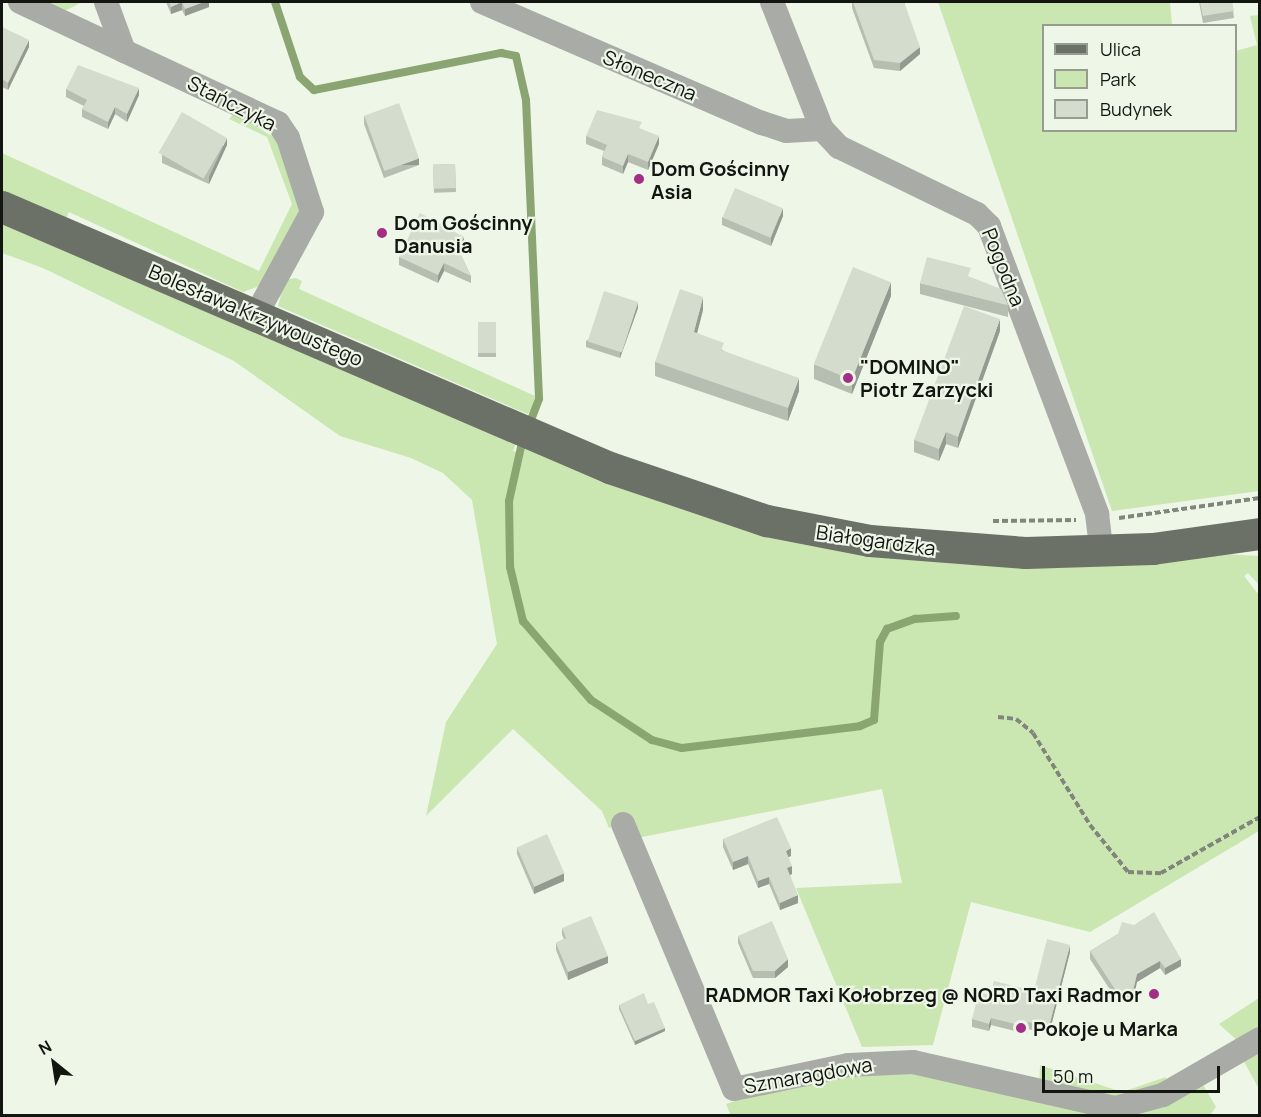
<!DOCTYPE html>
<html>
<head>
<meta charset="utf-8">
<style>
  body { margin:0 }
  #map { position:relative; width:1261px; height:1117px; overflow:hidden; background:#eef6e7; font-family:Manrope,sans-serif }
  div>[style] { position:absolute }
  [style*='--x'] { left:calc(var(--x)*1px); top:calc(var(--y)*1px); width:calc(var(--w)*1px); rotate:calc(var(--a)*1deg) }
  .green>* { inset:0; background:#cae6b1 }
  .stream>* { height:8px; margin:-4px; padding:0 4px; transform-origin:4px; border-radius:4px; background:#8ba572 }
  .path>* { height:4px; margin-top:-2px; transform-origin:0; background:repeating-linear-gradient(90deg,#81867c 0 6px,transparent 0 9px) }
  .minor>* { height:24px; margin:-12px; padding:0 12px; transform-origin:12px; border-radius:12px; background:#a9aca6 }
  .major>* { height:32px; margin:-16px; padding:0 16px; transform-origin:16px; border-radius:16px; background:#6b7167 }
  .wall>* { inset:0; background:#b6bdb1; transform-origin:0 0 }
  .shaded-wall>* { inset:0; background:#949a90; transform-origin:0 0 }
  .building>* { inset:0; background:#d4dcce; transform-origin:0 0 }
  .dots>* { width:16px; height:16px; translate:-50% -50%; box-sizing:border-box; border:3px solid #eef6e7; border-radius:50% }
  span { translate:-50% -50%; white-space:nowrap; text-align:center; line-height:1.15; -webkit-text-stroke:4.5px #eef6e7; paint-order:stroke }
  .street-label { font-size:20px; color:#121510 }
  .poi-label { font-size:20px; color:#121510; font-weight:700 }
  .left { translate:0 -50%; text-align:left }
  .right { translate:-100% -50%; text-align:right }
  .frame { position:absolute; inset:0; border:3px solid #121510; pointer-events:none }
  .legend { position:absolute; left:1042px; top:24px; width:195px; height:108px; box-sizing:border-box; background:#eef6e7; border:2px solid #969c91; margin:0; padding:8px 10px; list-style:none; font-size:18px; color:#121510 }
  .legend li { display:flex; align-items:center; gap:12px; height:30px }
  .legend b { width:30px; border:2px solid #969c91 }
  .north { position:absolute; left:24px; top:1033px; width:60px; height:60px; -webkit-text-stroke:4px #eef6e7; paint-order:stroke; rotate:330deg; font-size:16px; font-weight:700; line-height:24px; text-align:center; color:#121510 }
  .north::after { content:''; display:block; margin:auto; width:21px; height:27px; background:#121510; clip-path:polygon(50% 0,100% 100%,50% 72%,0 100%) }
  .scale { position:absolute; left:1042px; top:1066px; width:178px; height:27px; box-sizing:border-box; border:3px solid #121510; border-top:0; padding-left:8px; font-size:18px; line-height:21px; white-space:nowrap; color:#121510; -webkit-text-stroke:4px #eef6e7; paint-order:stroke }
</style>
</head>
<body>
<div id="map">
  <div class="green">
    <i style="clip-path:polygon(36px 2px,82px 2px,61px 13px)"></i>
    <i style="clip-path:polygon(938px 2px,1170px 2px,1172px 25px,1044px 26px,1044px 130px,1236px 130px,1236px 51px,1257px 45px,1250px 16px,1259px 15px,1259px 491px,1112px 511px)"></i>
    <i style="clip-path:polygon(234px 113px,275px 138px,301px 207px,267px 279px,257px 287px,243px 292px,69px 212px,56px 241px,516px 443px,513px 451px,519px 453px,522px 447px,753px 529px,1259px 556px,1259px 585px,1248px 573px,1244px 576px,1259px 595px,1259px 831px,1090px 932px,971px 902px,933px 1045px,862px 1047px,796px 888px,902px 883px,882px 789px,637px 838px,628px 820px,609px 828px,602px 811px,513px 729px,426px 816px,446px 722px,497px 644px,472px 500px,443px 473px,411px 458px,340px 436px,234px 361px,43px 268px,2px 253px,2px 153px,259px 271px,292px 204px,267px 137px,229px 119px)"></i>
    <i style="clip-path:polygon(296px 278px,302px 281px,299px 289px,535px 396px,532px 408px,528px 414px,518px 410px,278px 306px,285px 280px)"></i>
    <i style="clip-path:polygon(1259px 998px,1259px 1031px,1240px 1043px,1219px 1024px)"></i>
    <i style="clip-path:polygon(1259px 1045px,1259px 1089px,1241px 1056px)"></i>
    <i style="clip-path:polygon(1040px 1065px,1122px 1092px,1166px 1077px,1165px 1088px,1128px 1101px,1039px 1086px)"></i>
    <i style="clip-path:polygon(901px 1069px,1113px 1115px,731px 1116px,726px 1104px,750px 1096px,749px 1092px)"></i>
    <i style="clip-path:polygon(1202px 1083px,1216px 1107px,1210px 1115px,1116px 1116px)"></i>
  </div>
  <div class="stream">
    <i style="--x:275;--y:2;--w:79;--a:71.6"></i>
    <i style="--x:300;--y:77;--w:19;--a:43"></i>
    <i style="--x:314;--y:90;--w:191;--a:-11.2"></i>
    <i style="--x:501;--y:53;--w:15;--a:11"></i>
    <i style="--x:516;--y:56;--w:45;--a:77.2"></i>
    <i style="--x:526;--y:100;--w:299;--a:87.5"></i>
    <i style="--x:539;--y:399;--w:30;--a:111"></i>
    <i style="--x:523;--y:438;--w:65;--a:102.5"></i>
    <i style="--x:509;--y:501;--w:66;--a:89.1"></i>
    <i style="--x:510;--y:567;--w:56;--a:76.5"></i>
    <i style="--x:523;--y:621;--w:104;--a:49.3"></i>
    <i style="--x:591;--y:700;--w:73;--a:33.3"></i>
    <i style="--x:652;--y:740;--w:31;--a:15"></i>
    <i style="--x:682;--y:748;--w:179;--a:-7"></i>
    <i style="--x:860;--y:726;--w:15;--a:-23"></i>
    <i style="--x:874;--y:720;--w:78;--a:-85.6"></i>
    <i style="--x:880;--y:642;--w:15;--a:-62"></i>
    <i style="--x:887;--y:629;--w:30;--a:-20"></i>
    <i style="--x:915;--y:619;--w:41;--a:-4.2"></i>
  </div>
  <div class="path">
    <i style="--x:1119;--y:518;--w:142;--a:-8.1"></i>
    <i style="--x:993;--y:521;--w:83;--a:-0.7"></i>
    <i style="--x:998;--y:717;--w:18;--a:6"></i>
    <i style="--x:1016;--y:719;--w:22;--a:39"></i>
    <i style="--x:1033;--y:733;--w:108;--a:58.2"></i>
    <i style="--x:1090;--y:825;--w:60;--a:51"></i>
    <i style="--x:1128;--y:872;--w:33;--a:2"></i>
    <i style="--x:1161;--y:873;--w:114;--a:-29.5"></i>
  </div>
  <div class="minor">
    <i style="--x:20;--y:2;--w:115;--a:25.2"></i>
    <i style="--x:106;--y:2;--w:52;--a:69.8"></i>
    <i style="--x:124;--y:51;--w:170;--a:25.1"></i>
    <i style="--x:278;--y:123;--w:18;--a:56"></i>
    <i style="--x:288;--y:138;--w:78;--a:72"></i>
    <i style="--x:312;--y:212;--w:117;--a:118.5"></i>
    <i style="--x:482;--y:2;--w:305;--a:23.4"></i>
    <i style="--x:762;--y:123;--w:25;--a:18"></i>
    <i style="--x:786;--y:131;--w:36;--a:-3"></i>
    <i style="--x:772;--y:2;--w:136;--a:68.5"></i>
    <i style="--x:822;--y:129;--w:25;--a:47"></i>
    <i style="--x:839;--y:147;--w:153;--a:25.9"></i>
    <i style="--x:977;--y:214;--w:17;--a:45"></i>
    <i style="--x:989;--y:226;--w:308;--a:69.4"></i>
    <i style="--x:1097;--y:514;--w:38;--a:83"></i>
    <i style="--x:623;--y:824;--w:287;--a:67.3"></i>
    <i style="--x:734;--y:1089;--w:117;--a:-11.8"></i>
    <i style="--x:849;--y:1065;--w:64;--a:-2.7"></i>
    <i style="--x:913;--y:1062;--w:207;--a:12.8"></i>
    <i style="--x:1115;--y:1108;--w:50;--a:-15.2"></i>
    <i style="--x:1163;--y:1095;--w:112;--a:-30"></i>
  </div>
  <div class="major">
    <i style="--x:2;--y:207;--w:662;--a:23.23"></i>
    <i style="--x:610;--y:468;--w:166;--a:18.7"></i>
    <i style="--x:767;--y:521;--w:105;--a:11"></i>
    <i style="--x:870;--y:541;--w:156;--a:4.4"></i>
    <i style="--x:1026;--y:553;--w:127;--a:-1.8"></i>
    <i style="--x:1153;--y:549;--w:108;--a:-8"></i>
  </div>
  <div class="wall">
    <i style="clip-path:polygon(166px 2px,209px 2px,209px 7px,185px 16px,182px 10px,171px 14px)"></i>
    <i style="clip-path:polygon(852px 2px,904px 2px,920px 54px,900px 71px,874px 68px,852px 8px)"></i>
    <i style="clip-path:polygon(1199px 2px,1232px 2px,1234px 18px,1203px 23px)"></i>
    <i style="clip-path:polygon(2px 27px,29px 47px,8px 90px,2px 87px)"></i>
    <i style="clip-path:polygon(66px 89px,139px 95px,127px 122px,115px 114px,108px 129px,82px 117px,82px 109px,84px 106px,66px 97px)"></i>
    <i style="clip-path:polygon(364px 116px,419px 165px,384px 178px,364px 124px)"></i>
    <i style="clip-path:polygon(642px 129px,659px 144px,648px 170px,628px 162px,623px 174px,602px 165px,602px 157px,604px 151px,586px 144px,586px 136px)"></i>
    <i style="clip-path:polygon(227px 145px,209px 184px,162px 163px,162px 155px)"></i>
    <i style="left:455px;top:164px;width:28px;height:22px;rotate:88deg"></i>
    <i style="clip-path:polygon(783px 216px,771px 246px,722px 225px,722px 217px)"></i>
    <i style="clip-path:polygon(464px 245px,460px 253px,471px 276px,471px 283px,444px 271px,438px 283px,399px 265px,399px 257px)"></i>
    <i style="clip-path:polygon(920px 283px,1008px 305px,1008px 317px,920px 294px)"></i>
    <i style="clip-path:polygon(891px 296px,852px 394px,814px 379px,814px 365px)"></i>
    <i style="clip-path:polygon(638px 308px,620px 358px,586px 347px,586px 341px)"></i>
    <i style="clip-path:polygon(703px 310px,697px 333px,724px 351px,799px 391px,788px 421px,655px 376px,655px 362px)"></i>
    <i style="left:478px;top:322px;width:18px;height:35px"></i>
    <i style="clip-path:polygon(1000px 331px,958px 448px,946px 444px,939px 461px,914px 452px,914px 440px)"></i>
    <i style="clip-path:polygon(723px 839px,791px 856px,788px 857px,792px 874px,790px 875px,798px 903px,780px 910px,769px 884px,758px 888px,748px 864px,733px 870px,723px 847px)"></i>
    <i style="clip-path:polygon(517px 847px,564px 881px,534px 894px,517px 854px)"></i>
    <i style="clip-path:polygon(562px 928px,608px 963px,568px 980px,556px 950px,556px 943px,564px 939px,562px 935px)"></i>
    <i style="clip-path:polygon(1118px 934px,1181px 966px,1165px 975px,1160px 968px,1137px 982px,1133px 999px,1118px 1002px,1090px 959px,1090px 951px)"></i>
    <i style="clip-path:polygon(738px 936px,788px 967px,775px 978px,753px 978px,738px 943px)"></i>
    <i style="clip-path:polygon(1070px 952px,1049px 1034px,1028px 1029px,1027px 1034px,991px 1025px,989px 1031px,972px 1027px,972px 1019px,990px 995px,1034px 991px)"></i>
    <i style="clip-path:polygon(648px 1004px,665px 1031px,635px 1045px,619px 1009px,619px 1005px)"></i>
  </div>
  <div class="shaded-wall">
    <i style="clip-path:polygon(182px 2px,182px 10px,171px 14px,171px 7px)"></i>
    <i style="clip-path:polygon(204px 2px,209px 2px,209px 7px,185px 16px,185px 9px)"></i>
    <i style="clip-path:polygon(29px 40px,29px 47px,8px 90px,8px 83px)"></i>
    <i style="clip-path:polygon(920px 47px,920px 54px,900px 71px,900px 63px)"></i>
    <i style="clip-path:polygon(139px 88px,139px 95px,127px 122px,127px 114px)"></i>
    <i style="clip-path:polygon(115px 107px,115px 114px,108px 129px,108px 122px)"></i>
    <i style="clip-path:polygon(659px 136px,659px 144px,648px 170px,648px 162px)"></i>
    <i style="clip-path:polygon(227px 138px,227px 145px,209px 184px,209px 177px)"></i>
    <i style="clip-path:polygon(628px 154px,628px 162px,623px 174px,623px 166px)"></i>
    <i style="left:419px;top:158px;width:7px;height:37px;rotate:90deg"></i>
    <i style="clip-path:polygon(783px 208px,783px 216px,771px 246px,771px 238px)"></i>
    <i style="clip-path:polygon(464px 237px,464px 245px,458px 257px,458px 249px)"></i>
    <i style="clip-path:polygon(444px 263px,444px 271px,438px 283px,438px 275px)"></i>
    <i style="clip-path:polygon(891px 282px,891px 296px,852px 394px,852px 380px)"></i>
    <i style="clip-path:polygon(703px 297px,703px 310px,694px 345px,694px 332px)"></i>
    <i style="clip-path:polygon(638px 302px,638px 308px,620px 358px,620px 353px)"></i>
    <i style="clip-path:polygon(1000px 319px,1000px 331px,958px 448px,958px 437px)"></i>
    <i style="clip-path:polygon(799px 378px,799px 391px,788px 421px,788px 408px)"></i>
    <i style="clip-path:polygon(946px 432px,946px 444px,939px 461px,939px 449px)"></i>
    <i style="clip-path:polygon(791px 848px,791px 856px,786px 858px,786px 851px)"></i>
    <i style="clip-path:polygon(748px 856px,748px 864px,733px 870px,733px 862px)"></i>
    <i style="clip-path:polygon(792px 866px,792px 874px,787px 876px,787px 868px)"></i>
    <i style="clip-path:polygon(564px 873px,564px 881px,534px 894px,534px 887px)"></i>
    <i style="clip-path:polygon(769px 877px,769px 884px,758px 888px,758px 881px)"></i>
    <i style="clip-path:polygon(798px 895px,798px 903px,780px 910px,780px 903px)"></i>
    <i style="clip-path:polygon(1070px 945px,1070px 952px,1049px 1034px,1049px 1027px)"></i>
    <i style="clip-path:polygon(608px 956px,608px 963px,568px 980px,568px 972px)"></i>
    <i style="clip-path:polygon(788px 959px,788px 967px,775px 978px,775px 971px)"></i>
    <i style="clip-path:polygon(1181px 959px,1181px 966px,1165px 975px,1165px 968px)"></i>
    <i style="clip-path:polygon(1160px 961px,1160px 968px,1137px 982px,1133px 999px,1133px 991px,1137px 974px)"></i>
    <i style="clip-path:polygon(991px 1018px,991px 1025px,989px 1031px,989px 1024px)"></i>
    <i style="clip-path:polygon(665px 1028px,665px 1031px,635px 1045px,635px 1041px)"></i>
  </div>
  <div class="building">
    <i style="clip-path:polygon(169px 2px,204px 2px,185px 9px,182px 2px,171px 7px)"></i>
    <i style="clip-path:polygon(853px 2px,904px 2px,920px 47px,900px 63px,874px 60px)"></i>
    <i style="clip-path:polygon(1200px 2px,1232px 2px,1234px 11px,1203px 16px)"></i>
    <i style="clip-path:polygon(2px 27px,29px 40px,8px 83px,2px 79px)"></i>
    <i style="clip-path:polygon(78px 65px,139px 88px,127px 114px,115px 107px,108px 122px,82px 109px,87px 100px,66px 89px)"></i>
    <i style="left:399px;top:103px;width:59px;height:37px;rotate:70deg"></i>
    <i style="clip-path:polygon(597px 110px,642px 122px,639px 128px,659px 136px,648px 162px,628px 154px,623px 166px,602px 157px,607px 145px,586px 136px)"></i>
    <i style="left:182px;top:112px;width:52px;height:47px;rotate:30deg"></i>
    <i style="left:455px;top:164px;width:24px;height:22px;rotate:88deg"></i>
    <i style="left:735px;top:188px;width:52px;height:32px;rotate:23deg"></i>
    <i style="clip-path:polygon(420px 213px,464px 237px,458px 249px,471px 276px,444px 263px,438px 275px,399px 257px)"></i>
    <i style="clip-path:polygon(927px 257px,971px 268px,968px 276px,1001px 289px,1008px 305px,920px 283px)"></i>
    <i style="left:853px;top:267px;width:41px;height:105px;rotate:22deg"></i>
    <i style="clip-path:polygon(680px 289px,703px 297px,694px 332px,724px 343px,721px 350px,799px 378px,788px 408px,655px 362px)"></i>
    <i style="left:604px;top:291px;width:36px;height:53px;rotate:18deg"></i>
    <i style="clip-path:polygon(964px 306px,1000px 319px,958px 437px,946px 432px,939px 449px,914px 440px)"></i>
    <i style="left:478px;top:322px;width:18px;height:31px"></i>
    <i style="clip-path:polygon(777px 817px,791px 848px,786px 851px,792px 866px,787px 868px,798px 895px,780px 903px,769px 877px,758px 881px,748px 856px,733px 862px,723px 839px)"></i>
    <i style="left:547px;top:834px;width:43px;height:33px;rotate:66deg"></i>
    <i style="clip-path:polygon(1154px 912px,1181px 959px,1165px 968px,1160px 961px,1137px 974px,1133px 991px,1118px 994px,1090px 951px,1118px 934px,1122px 922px,1134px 925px)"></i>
    <i style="clip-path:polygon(591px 916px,608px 956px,568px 972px,556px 943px,566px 938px,562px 928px)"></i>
    <i style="clip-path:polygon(772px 921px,788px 959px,775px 971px,753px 971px,738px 936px)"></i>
    <i style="clip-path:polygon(1047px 939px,1070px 945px,1049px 1027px,1028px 1022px,1027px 1027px,991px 1018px,989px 1024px,972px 1019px,979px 992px,990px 995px,994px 981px,1034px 991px)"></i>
    <i style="clip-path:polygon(644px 993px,648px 1004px,654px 1002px,665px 1028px,635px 1041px,619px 1005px)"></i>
  </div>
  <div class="dots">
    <i style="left:639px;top:179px;background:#a42d85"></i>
    <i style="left:382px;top:233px;background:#a42d85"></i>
    <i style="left:848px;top:378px;background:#a42d85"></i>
    <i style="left:1154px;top:994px;background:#a42d85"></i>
    <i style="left:1021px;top:1028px;background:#a42d85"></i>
  </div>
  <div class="street-label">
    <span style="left:650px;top:75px;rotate:23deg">Słoneczna</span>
    <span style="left:232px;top:103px;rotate:27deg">Stańczyka</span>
    <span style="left:1004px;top:267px;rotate:68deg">Pogodna</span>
    <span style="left:256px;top:315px;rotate:23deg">Bolesława Krzywoustego</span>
    <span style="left:876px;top:540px;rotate:8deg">Białogardzka</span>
    <span style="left:808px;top:1075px;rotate:-10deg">Szmaragdowa</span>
  </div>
  <div class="poi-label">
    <span class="left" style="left:651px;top:180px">Dom Gościnny<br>Asia</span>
    <span class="left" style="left:394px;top:234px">Dom Gościnny<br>Danusia</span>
    <span class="left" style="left:860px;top:378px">"DOMINO"<br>Piotr Zarzycki</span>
    <span class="right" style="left:1142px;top:994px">RADMOR Taxi Kołobrzeg @ NORD Taxi Radmor</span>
    <span class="left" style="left:1033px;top:1028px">Pokoje u Marka</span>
  </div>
  <div class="frame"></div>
  <ul class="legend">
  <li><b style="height:8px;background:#6b7167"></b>Ulica</li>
  <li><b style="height:16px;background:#cae6b1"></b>Park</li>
  <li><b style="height:16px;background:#d4dcce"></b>Budynek</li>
  </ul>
  <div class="north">N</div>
  <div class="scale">50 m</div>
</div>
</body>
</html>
